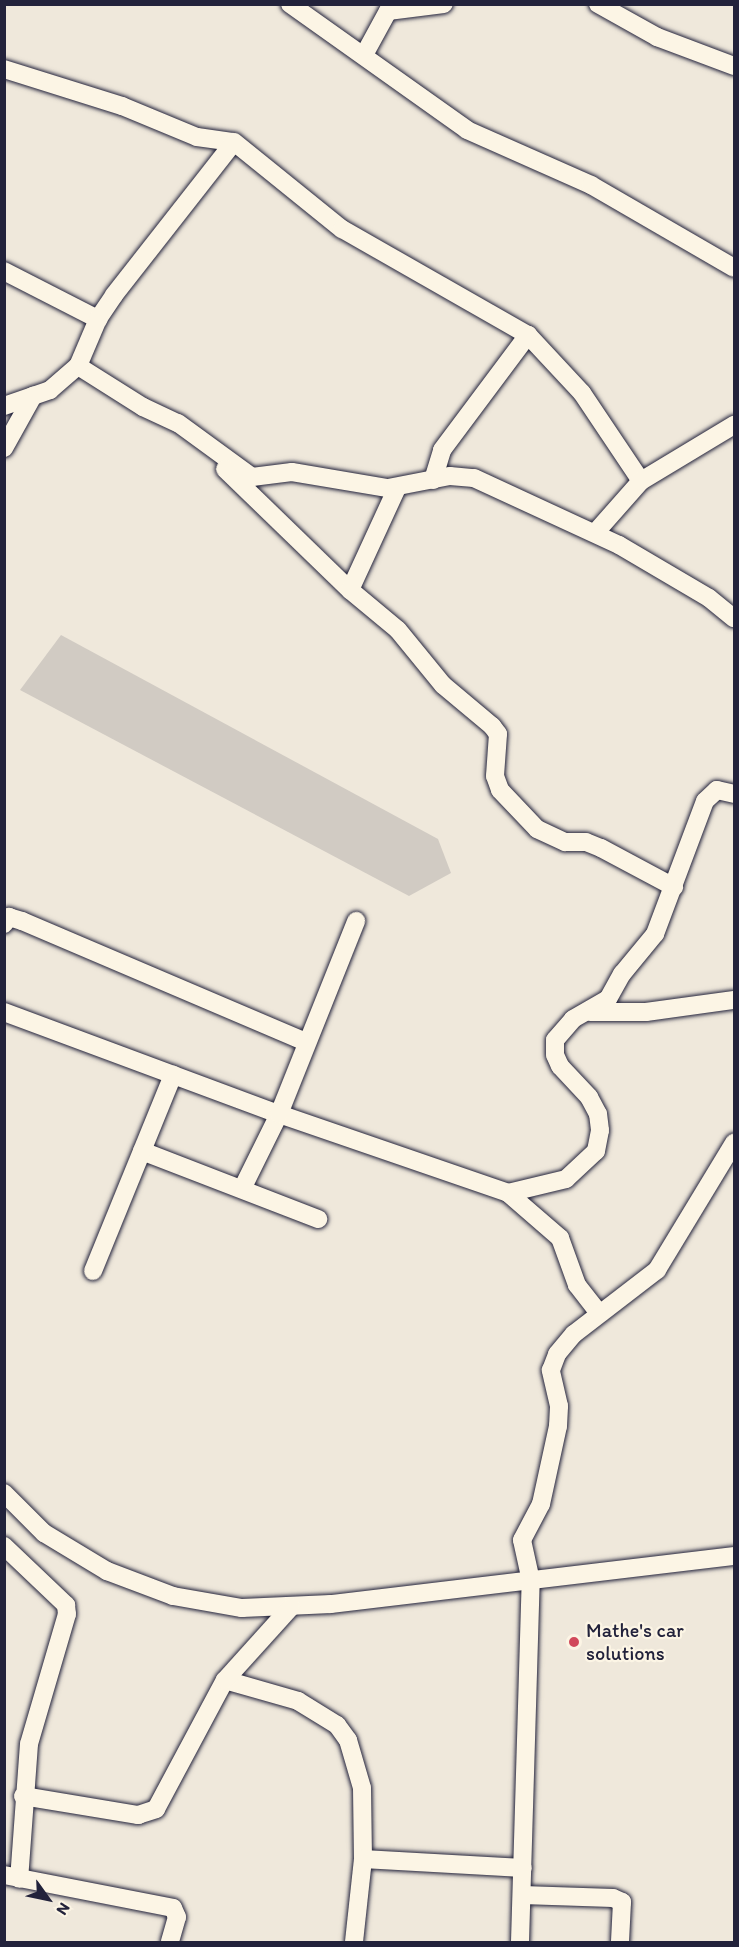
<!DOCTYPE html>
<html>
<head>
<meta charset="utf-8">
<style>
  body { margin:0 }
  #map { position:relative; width:739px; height:1947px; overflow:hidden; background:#efe8db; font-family:Itim,sans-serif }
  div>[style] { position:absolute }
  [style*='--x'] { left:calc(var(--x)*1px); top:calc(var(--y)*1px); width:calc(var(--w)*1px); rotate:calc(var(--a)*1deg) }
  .green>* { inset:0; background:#d1cbc3 }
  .roads { filter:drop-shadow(0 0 2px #22223b) drop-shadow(0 0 2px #22223b) }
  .minor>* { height:18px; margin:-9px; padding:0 9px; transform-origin:9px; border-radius:9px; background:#fcf5e5 }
  .dots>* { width:16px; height:16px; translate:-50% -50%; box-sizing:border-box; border:3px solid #fcf5e5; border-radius:50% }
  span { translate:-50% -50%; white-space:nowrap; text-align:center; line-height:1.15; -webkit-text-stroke:4.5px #fcf5e5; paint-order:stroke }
  .poi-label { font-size:20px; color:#22223b }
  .left { translate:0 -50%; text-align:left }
  .frame { position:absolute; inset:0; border:6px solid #22223b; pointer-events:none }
  .north { position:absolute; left:18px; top:1869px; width:60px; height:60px; -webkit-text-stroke:4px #fcf5e5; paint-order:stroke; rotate:123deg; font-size:16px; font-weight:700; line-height:24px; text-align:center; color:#22223b }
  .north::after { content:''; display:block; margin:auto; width:21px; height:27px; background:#22223b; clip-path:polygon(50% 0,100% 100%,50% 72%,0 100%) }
</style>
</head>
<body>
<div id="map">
  <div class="green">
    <i style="clip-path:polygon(61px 635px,438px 839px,451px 873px,409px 896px,20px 690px)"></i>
  </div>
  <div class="roads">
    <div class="minor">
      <i style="--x:290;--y:4;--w:217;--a:35.4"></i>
      <i style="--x:467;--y:130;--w:136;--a:23.9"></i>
      <i style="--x:591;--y:185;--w:165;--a:30.1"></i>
      <i style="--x:598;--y:4;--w:68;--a:29.2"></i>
      <i style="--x:657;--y:37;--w:82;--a:20.6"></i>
      <i style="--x:364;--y:55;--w:50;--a:-61.4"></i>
      <i style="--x:388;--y:11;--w:56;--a:-7.1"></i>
      <i style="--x:4;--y:69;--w:124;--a:17.4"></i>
      <i style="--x:122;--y:106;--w:81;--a:22.5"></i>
      <i style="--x:197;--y:137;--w:37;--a:8"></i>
      <i style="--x:234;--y:142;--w:139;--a:38.9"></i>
      <i style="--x:342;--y:229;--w:214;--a:29.7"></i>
      <i style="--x:528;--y:335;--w:79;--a:47"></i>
      <i style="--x:582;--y:393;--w:106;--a:56.2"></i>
      <i style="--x:4;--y:271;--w:106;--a:27.1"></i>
      <i style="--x:78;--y:366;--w:77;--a:32.2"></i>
      <i style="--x:143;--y:407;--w:38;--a:25"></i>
      <i style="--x:178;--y:423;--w:92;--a:36.1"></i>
      <i style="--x:252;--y:477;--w:40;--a:-7.1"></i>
      <i style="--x:292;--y:472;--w:97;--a:9.5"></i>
      <i style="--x:388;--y:488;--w:63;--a:-11"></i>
      <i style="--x:450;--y:476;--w:24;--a:5"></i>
      <i style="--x:474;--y:478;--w:160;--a:24.8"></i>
      <i style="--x:619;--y:545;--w:104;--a:30.5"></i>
      <i style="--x:709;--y:598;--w:32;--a:39"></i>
      <i style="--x:4;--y:406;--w:49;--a:-19.2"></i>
      <i style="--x:50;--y:390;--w:37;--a:-41"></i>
      <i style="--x:78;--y:366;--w:51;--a:-66.9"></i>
      <i style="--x:98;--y:319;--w:29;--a:-56"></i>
      <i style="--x:114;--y:295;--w:194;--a:-51.9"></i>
      <i style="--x:4;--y:448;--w:60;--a:-60.9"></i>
      <i style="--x:225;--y:469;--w:174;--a:44.1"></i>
      <i style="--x:350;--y:590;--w:62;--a:39.8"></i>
      <i style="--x:398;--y:630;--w:71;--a:50.7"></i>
      <i style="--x:443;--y:685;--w:64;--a:39.9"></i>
      <i style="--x:492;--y:726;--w:10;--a:53"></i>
      <i style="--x:498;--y:734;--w:42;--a:94.1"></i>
      <i style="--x:495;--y:776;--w:15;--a:70"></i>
      <i style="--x:500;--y:790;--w:54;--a:46.5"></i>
      <i style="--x:537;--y:829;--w:31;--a:25"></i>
      <i style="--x:565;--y:842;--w:21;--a:0"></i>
      <i style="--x:586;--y:842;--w:16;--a:22"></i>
      <i style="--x:601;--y:848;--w:83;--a:28.1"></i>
      <i style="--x:433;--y:480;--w:31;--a:-73"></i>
      <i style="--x:442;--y:450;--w:144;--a:-53.2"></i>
      <i style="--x:595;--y:533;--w:69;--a:-48.5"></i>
      <i style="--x:641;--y:481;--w:109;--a:-31.1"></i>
      <i style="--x:350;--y:590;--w:112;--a:-65.3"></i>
      <i style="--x:4;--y:924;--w:9;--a:-54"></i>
      <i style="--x:9;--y:917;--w:14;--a:17"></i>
      <i style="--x:22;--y:921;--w:308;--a:23.1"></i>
      <i style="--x:4;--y:1012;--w:293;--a:20.4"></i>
      <i style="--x:279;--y:1114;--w:242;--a:19"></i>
      <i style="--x:508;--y:1193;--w:69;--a:40.9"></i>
      <i style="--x:560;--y:1238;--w:50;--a:70.1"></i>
      <i style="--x:577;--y:1285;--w:36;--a:52"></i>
      <i style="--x:590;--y:1012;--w:56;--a:0"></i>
      <i style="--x:646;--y:1012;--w:89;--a:-7.8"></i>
      <i style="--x:142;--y:1151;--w:189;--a:21.1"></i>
      <i style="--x:242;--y:1189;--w:84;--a:-63.7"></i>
      <i style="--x:279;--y:1114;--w:208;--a:-68.2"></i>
      <i style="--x:508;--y:1193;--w:60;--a:-13.6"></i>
      <i style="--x:566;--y:1179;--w:41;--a:-43"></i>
      <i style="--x:596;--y:1151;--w:21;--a:-79"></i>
      <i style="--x:600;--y:1130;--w:16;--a:-97"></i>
      <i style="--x:598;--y:1114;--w:19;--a:-118"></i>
      <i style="--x:589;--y:1097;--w:42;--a:-133.1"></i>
      <i style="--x:560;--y:1066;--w:12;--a:-114"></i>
      <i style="--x:555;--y:1055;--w:15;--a:-90"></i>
      <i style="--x:555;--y:1040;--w:28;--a:-49"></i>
      <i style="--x:573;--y:1019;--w:40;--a:-29.7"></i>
      <i style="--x:608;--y:999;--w:29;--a:-61"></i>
      <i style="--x:622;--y:974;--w:52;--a:-50.5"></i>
      <i style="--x:655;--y:934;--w:142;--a:-69.4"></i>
      <i style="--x:705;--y:801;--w:16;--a:-43"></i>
      <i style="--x:717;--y:790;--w:17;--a:13"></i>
      <i style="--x:93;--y:1271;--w:212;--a:-67.8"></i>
      <i style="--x:4;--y:1493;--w:57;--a:45"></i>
      <i style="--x:44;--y:1533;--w:74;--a:31.1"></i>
      <i style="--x:107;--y:1571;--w:71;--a:20.7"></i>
      <i style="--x:173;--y:1596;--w:70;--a:9.9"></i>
      <i style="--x:242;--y:1608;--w:89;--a:-2.6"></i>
      <i style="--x:331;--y:1604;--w:406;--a:-6.8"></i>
      <i style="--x:4;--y:1546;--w:86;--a:43.6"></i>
      <i style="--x:66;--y:1605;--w:9;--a:84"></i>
      <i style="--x:67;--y:1614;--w:135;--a:106.3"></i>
      <i style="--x:29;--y:1744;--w:135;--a:94.2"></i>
      <i style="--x:225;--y:1680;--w:76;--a:16"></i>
      <i style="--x:298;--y:1701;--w:46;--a:31.6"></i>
      <i style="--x:337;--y:1725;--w:19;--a:54"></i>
      <i style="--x:348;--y:1740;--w:50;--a:73.7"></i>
      <i style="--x:362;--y:1788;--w:71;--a:89.2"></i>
      <i style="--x:363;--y:1859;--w:83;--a:96.2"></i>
      <i style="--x:23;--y:1796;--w:117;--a:9.4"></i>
      <i style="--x:138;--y:1815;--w:19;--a:-18"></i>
      <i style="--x:156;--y:1809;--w:146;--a:-61.9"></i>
      <i style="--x:225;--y:1680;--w:98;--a:-47.9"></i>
      <i style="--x:363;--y:1859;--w:160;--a:3.2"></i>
      <i style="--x:4;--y:1875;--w:172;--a:11"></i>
      <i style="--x:173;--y:1908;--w:10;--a:66"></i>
      <i style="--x:177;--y:1917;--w:26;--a:106"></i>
      <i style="--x:522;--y:1895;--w:91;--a:1.9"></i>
      <i style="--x:613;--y:1898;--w:10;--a:24"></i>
      <i style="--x:622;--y:1902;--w:40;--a:92.9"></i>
      <i style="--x:520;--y:1942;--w:361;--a:-88.3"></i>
      <i style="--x:531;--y:1581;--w:42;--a:-102.4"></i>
      <i style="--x:522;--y:1540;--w:41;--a:-62.2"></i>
      <i style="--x:541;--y:1504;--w:80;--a:-77.7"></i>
      <i style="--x:558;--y:1426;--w:20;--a:-87"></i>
      <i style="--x:559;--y:1406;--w:37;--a:-103"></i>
      <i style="--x:551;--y:1370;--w:17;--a:-69"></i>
      <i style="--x:557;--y:1354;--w:26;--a:-50"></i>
      <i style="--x:574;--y:1334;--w:105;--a:-37.6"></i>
      <i style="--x:657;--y:1270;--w:149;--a:-58.8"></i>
    </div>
  </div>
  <div class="dots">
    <i style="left:574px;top:1642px;background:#d1495b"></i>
  </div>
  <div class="poi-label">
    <span class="left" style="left:586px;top:1642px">Mathe's car<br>solutions</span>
  </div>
  <div class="frame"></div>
  <div class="north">N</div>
</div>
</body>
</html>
